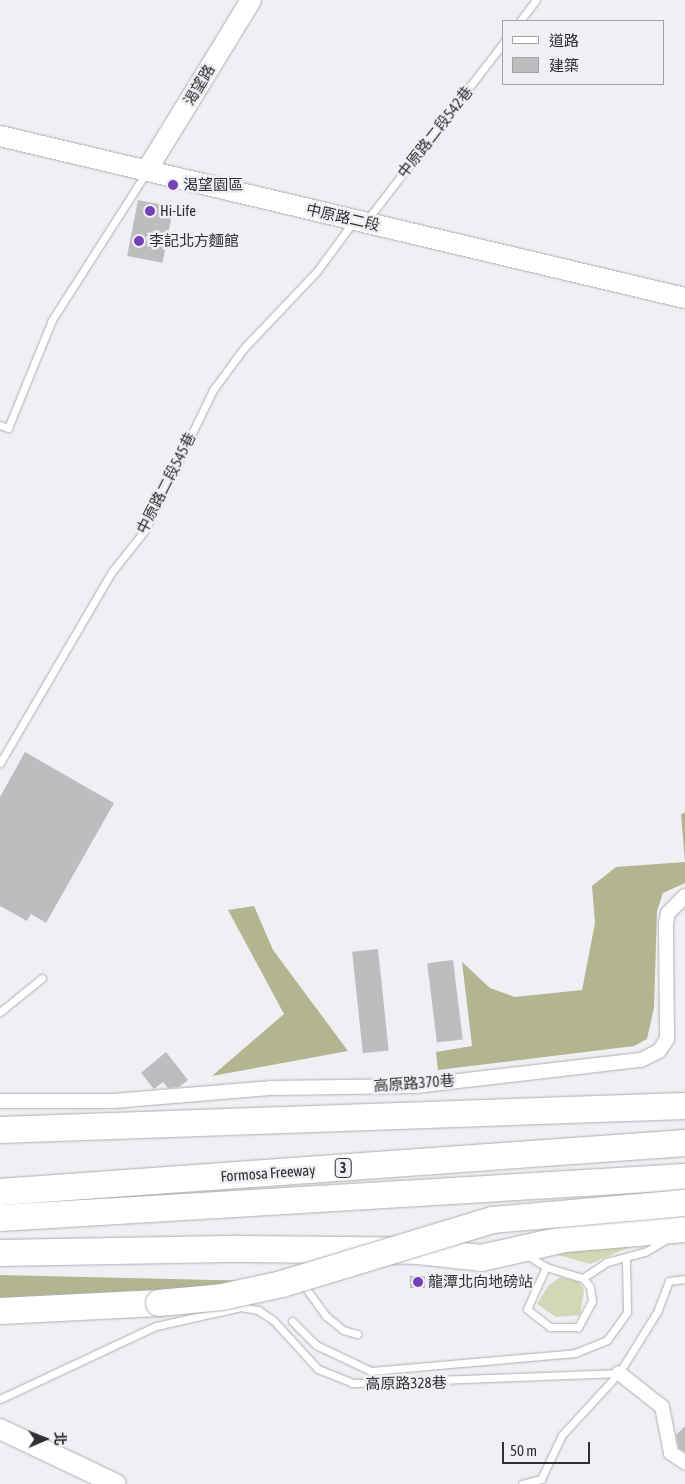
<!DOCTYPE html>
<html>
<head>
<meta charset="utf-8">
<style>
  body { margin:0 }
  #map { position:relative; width:685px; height:1484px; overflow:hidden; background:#eff0f3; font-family:"Asap Condensed","Noto Sans TC",sans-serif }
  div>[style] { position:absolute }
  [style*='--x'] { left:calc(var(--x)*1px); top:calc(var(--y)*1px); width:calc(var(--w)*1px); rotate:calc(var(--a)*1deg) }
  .green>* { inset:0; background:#d4d7b6 }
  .forest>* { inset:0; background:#b2b590 }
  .building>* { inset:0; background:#bdbdc0; transform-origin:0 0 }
  .roads { filter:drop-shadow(0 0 1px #acaeb0) drop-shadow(0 0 1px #acaeb0) }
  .lane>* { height:7px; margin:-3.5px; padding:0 3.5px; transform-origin:3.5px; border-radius:3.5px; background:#fff }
  .street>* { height:14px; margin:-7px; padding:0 7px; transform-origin:7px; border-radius:7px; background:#fff }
  .secondary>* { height:20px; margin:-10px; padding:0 10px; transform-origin:10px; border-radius:10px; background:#fff }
  .highway>* { height:26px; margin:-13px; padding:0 13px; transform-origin:13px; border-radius:13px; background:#fff }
  .bridges { filter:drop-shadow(0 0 1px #acaeb0) drop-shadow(0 0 1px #acaeb0) }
  .highway-bridge>* { height:26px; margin:-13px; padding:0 13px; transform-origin:13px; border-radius:13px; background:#fff }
  .dots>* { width:14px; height:14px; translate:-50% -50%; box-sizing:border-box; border:2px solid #eff0f3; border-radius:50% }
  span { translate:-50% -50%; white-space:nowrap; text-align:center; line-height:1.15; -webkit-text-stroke:5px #eff0f3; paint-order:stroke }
  .shield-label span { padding:1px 4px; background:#eff0f3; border:1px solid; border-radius:4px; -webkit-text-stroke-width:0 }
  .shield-label { font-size:14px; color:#303032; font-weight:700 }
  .street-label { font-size:15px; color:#303032 }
  .poi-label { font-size:15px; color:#303032 }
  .left { translate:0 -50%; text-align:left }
  .legend { position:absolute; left:502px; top:20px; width:162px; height:65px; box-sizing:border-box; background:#eff0f3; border:1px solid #a3a3a6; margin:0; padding:6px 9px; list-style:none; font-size:15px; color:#303032 }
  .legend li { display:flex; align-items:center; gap:10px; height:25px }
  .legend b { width:25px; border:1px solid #a3a3a6 }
  .north { position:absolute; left:20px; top:1414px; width:50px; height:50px; -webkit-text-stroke:4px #eff0f3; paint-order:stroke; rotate:89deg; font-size:14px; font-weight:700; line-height:20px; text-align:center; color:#303032 }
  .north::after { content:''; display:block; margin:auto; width:18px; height:22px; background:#303032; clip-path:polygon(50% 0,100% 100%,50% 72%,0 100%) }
  .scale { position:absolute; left:502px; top:1442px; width:88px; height:22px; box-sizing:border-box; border:2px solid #303032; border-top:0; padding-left:6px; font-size:15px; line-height:18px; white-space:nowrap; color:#303032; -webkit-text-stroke:4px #eff0f3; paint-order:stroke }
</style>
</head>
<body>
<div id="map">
  <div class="green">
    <i style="clip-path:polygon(649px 1239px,590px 1264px,551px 1253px)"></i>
    <i style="clip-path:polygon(560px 1277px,579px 1282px,584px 1290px,580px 1315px,556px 1317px,537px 1304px,548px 1286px)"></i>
  </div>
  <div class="forest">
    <i style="clip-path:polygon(685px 812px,685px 862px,681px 815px)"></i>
    <i style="clip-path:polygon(685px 862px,685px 883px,663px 893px,657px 911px,654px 1008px,647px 1039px,634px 1046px,438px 1070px,436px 1052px,472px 1046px,462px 962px,490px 988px,515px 997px,582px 990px,595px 923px,592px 886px,616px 867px)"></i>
    <i style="clip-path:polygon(254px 906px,273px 950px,348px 1051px,212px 1076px,284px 1014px,228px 910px)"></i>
    <i style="clip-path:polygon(0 1275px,258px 1281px,278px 1298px,0 1298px)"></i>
  </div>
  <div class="building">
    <i style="left:138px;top:200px;width:36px;height:57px;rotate:11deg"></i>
    <i style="clip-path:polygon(25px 752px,114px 803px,46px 923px,31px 914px,27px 921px,0 906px,0 797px)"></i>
    <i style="left:378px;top:949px;width:102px;height:26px;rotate:84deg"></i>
    <i style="left:453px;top:960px;width:80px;height:26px;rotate:83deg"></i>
    <i style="clip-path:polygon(166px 1052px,188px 1080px,179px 1087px,168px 1088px,163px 1082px,154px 1089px,141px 1073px)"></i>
    <i style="left:410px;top:1276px;width:15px;height:12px"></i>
    <i style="clip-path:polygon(685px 1426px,685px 1452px,679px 1448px,676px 1435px)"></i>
  </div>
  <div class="roads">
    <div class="lane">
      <i style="--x:520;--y:21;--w:26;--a:-53"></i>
      <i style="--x:367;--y:220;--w:225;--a:-52.4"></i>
      <i style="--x:0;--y:425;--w:9;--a:21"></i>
      <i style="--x:8;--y:428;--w:117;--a:-67.8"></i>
      <i style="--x:52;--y:320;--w:174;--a:-57.4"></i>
      <i style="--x:0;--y:763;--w:220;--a:-59.7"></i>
      <i style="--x:111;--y:573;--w:55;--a:-51.7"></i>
      <i style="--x:145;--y:530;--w:156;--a:-64.1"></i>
      <i style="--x:213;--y:390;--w:52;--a:-53.6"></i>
      <i style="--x:244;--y:348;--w:106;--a:-46.5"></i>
      <i style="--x:317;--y:271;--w:61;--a:-53.7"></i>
      <i style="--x:0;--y:1012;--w:54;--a:-39"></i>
      <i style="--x:527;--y:1255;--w:22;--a:32"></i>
      <i style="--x:546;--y:1267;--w:39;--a:17"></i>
      <i style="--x:583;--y:1278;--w:11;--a:52"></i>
      <i style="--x:590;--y:1287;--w:14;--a:82"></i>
      <i style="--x:592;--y:1301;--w:30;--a:118"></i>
      <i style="--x:578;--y:1327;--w:28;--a:180"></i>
      <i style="--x:550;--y:1327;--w:29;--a:-142"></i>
      <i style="--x:527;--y:1309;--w:46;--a:-65.7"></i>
      <i style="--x:583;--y:1278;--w:29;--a:-34"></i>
      <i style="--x:607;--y:1262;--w:39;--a:-15"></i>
      <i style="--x:645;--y:1252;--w:23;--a:-31"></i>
      <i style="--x:302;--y:1283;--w:41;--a:54"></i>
      <i style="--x:326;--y:1316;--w:22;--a:39"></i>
      <i style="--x:343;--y:1330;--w:15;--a:16"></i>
      <i style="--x:292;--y:1321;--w:34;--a:45"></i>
      <i style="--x:316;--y:1345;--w:61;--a:25.3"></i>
      <i style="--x:371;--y:1371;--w:205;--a:-5"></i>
      <i style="--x:575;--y:1353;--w:35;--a:-22"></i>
      <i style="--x:607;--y:1340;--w:34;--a:-54"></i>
      <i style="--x:627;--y:1312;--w:53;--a:-91.1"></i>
      <i style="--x:0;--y:1399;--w:172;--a:-25.1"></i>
      <i style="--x:156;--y:1326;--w:87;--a:-12.6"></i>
      <i style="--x:241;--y:1307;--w:17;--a:10"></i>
      <i style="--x:258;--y:1310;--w:18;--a:34"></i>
      <i style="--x:273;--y:1320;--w:67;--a:47.4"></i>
      <i style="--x:318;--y:1369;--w:37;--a:22"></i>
      <i style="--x:352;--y:1383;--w:267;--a:-2.1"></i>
      <i style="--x:522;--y:1484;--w:20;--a:-15"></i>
      <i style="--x:541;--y:1479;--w:49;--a:-64.5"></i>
      <i style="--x:562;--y:1435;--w:84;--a:-47.4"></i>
      <i style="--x:619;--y:1373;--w:72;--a:-58.1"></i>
      <i style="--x:657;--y:1312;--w:33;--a:-69"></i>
      <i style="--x:669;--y:1281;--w:16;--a:-7"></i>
    </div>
    <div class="street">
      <i style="--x:0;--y:1101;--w:113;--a:0"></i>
      <i style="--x:113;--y:1101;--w:160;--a:-4.7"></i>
      <i style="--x:272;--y:1088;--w:143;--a:-0.8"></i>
      <i style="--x:415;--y:1086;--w:227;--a:-6.6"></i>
      <i style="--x:641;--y:1060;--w:20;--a:-27"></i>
      <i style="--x:659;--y:1051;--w:14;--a:-56"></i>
      <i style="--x:667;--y:1039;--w:115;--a:-90.5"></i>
      <i style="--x:666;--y:924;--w:11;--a:-80"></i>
      <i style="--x:668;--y:913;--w:24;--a:-45"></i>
      <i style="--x:619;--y:1373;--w:55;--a:38.3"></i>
      <i style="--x:662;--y:1407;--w:47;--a:78.9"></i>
      <i style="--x:671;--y:1453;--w:17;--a:33"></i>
    </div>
    <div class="secondary">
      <i style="--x:0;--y:136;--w:704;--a:13.31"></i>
      <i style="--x:147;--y:170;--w:199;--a:-58.5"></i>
      <i style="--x:0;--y:1429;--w:128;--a:25.4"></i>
    </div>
    <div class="highway">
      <i style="--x:0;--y:1130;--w:685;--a:-2.01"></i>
      <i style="--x:0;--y:1192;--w:687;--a:-4.09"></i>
      <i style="--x:0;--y:1218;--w:686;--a:-3.43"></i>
      <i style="--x:0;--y:1253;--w:241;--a:-1"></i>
      <i style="--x:241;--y:1249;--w:177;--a:0.6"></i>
      <i style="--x:418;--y:1251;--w:63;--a:6.3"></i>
      <i style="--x:481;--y:1258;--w:86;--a:-12.7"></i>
      <i style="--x:565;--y:1239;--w:120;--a:-4.8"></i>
      <i style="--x:0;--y:1311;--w:159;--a:-2.9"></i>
    </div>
  </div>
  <div class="bridges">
    <div class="highway-bridge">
      <i style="--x:159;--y:1303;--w:63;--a:-5.4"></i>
      <i style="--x:222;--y:1297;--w:61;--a:-12.2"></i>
      <i style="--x:282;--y:1284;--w:220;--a:-16.9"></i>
      <i style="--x:493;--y:1220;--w:193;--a:-5.1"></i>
    </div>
  </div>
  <div class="dots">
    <i style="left:173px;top:185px;background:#753fb6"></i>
    <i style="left:150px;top:211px;background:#753fb6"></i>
    <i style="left:139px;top:241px;background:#753fb6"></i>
    <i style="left:418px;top:1282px;background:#753fb6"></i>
  </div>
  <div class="shield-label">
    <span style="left:343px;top:1168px">3</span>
  </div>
  <div class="street-label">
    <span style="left:199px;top:85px;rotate:-59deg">渴望路</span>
    <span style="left:435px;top:132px;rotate:-52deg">中原路二段542巷</span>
    <span style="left:343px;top:217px;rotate:13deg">中原路二段</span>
    <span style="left:166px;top:483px;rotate:-63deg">中原路二段545巷</span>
    <span style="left:414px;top:1083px;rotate:-4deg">高原路370巷</span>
    <span style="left:268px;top:1173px;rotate:-4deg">Formosa Freeway</span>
    <span style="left:406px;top:1383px;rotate:-1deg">高原路328巷</span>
  </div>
  <div class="poi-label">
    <span class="left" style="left:183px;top:185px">渴望園區</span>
    <span class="left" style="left:160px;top:211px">Hi-Life</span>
    <span class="left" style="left:149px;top:241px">李記北方麵館</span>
    <span class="left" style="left:428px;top:1282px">龍潭北向地磅站</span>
  </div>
  <ul class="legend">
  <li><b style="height:6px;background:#fff"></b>道路</li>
  <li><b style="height:14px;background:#bdbdc0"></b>建築</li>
  </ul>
  <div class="north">北</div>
  <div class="scale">50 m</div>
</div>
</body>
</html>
